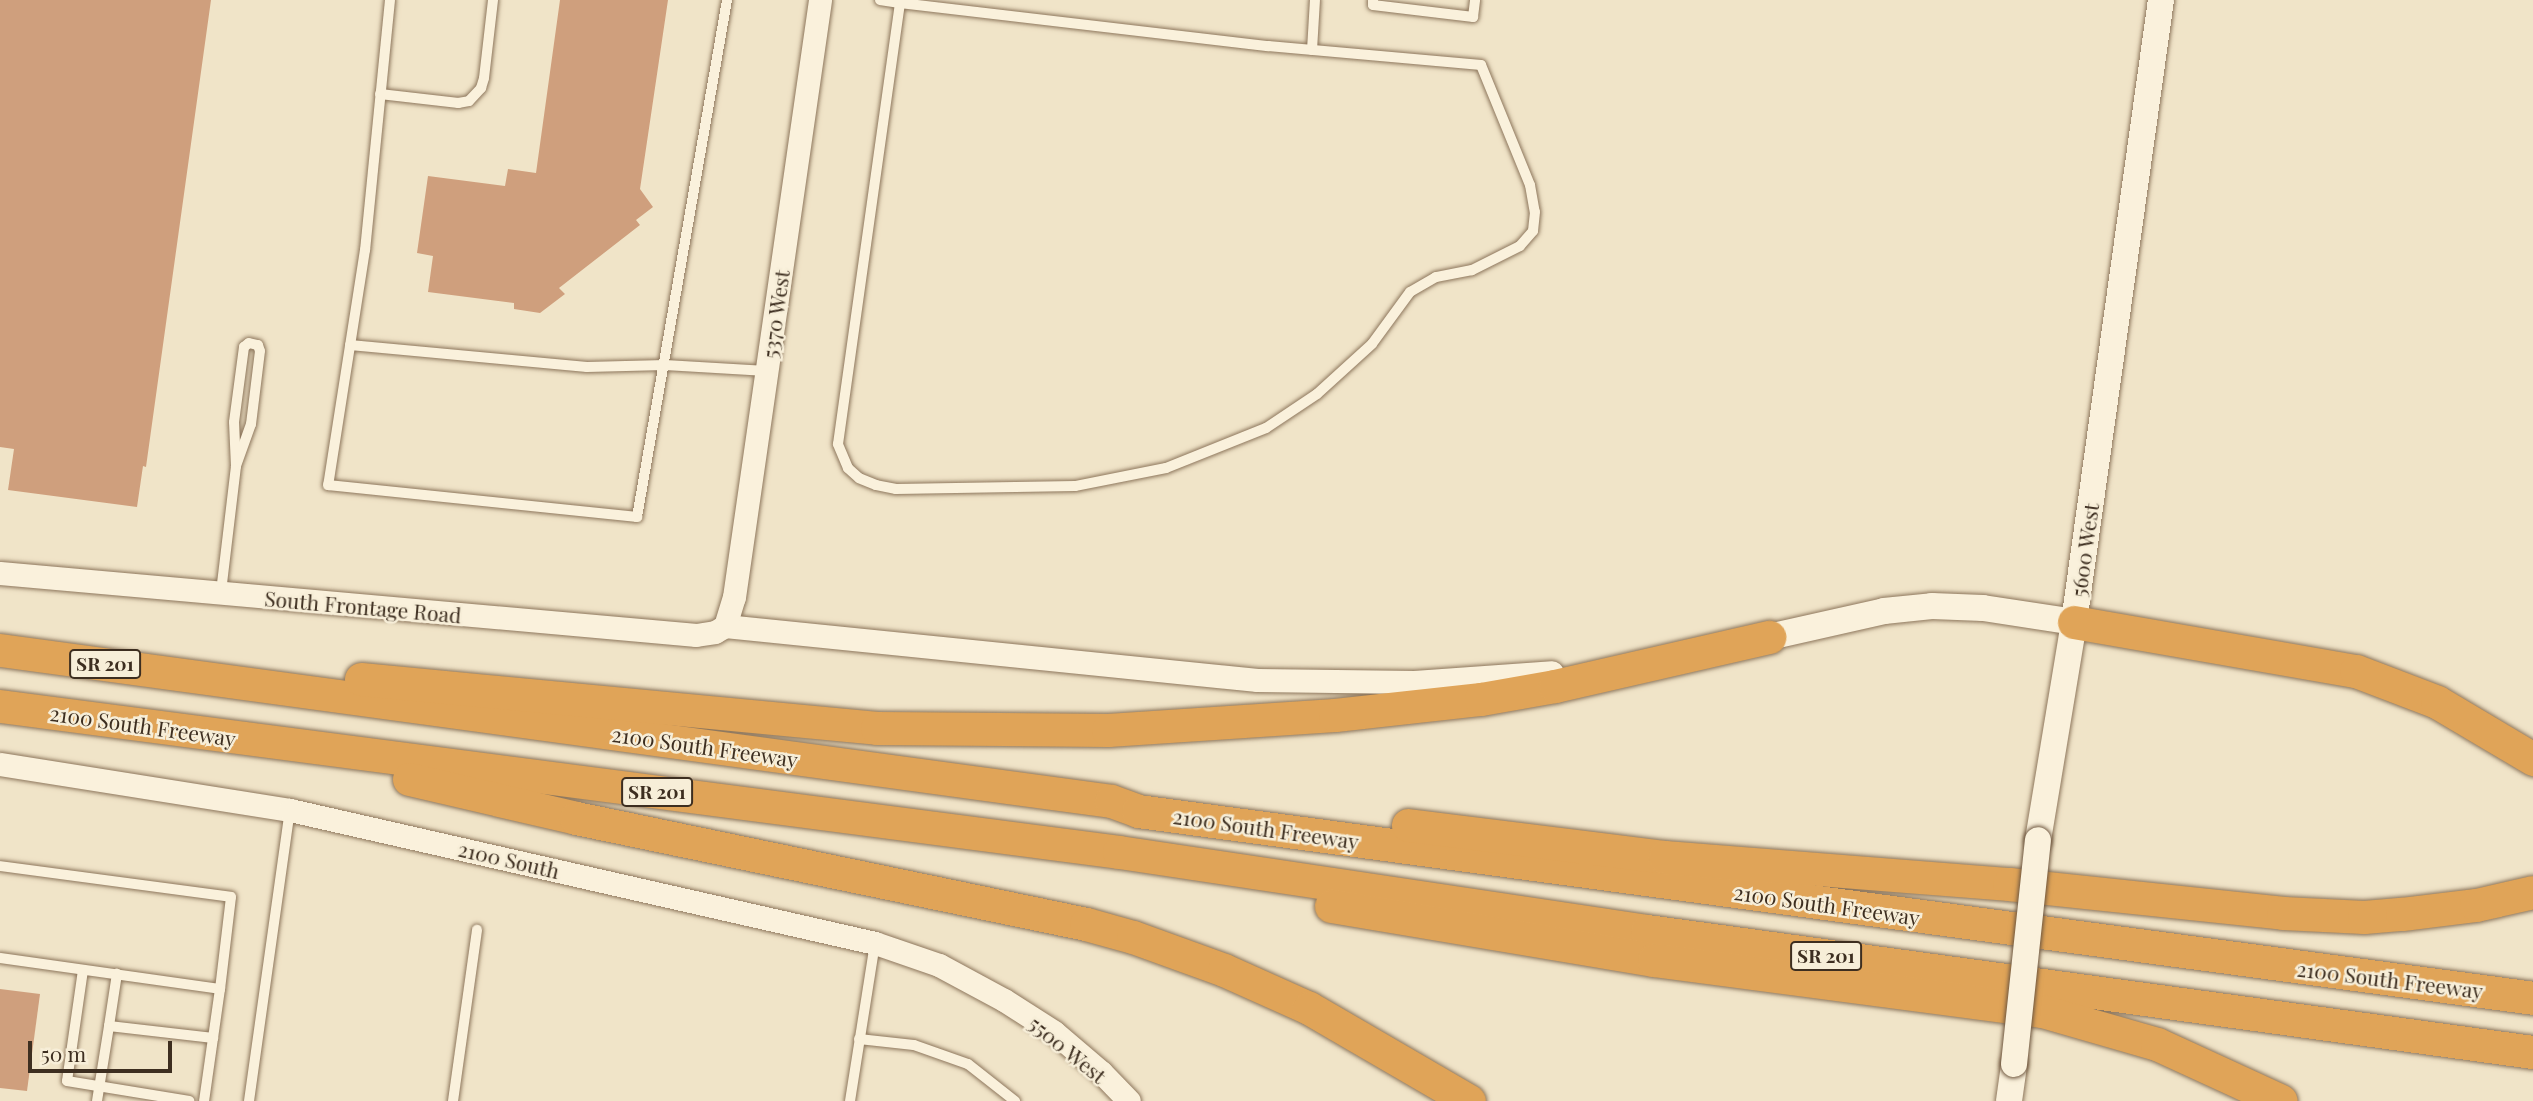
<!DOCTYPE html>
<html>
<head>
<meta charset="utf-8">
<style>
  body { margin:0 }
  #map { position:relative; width:2533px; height:1101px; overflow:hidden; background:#f0e4c8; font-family:"Playfair Display",serif }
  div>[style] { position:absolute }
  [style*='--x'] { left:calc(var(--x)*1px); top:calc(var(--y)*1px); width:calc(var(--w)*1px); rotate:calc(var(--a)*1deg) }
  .building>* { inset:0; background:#cf9f7d }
  .roads { filter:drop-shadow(0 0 2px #8d765c) drop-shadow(0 0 2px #8d765c) }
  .service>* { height:10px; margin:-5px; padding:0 5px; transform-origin:5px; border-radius:5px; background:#faf1dc }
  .tertiary>* { height:23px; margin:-11.5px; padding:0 11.5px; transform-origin:11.5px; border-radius:11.5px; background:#faf1dc }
  .secondary>* { height:26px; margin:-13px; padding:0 13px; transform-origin:13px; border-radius:13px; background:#faf1dc }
  .motorway>* { height:33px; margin:-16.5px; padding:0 16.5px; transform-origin:16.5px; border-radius:16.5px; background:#e0a458 }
  .bridges { filter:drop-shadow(0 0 2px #6f573f) drop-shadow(0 0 2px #6f573f) }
  .secondary-bridge>* { height:26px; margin:-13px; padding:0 13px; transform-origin:13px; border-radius:13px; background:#faf1dc }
  span { translate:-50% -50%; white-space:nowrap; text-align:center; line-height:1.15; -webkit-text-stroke:5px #f7eed8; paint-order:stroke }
  .shield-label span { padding:2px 5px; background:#f7eed8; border:2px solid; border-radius:5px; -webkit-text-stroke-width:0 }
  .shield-label { font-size:19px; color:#3d2e20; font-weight:700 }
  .street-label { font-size:21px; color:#3d2e20 }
  .scale { position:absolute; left:28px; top:1041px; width:144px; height:32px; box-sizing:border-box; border:4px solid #3d2e20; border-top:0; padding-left:9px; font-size:21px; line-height:24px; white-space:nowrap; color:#3d2e20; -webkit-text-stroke:5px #f7eed8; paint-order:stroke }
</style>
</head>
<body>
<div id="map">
  <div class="building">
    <i style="clip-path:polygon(0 0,211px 0,146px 467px,143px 466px,137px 507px,8px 490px,14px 449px,0 447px)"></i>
    <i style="clip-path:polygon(560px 0,668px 0,640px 189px,653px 207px,636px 220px,640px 225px,559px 288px,565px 294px,540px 313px,514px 309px,514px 303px,428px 292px,433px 256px,417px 253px,428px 176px,505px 186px,508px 169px,536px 173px)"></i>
    <i style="clip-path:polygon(0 989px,40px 994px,27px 1091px,0 1088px)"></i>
  </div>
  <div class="roads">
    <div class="service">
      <i style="--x:390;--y:0;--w:251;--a:95.7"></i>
      <i style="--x:365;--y:250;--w:238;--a:98.9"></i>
      <i style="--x:328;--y:485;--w:311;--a:5.9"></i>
      <i style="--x:637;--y:517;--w:525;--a:-80.12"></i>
      <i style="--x:880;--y:0;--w:20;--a:9"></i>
      <i style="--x:900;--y:3;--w:371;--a:6.7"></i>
      <i style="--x:1268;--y:46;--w:214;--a:5.1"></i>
      <i style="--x:1481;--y:65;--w:130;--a:67.8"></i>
      <i style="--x:1530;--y:185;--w:27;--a:80"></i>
      <i style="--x:1535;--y:212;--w:19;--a:96"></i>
      <i style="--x:1533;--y:231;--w:20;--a:131"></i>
      <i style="--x:1520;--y:246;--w:54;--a:153.4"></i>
      <i style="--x:1472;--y:270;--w:37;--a:169"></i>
      <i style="--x:1436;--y:277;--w:30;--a:150"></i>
      <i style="--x:1410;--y:292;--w:64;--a:126.2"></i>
      <i style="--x:1372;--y:344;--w:74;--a:137.7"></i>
      <i style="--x:1317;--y:394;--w:61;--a:146.3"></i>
      <i style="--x:1266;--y:428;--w:108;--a:158.2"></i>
      <i style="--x:1166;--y:468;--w:93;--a:168.8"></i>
      <i style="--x:1075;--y:486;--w:179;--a:179"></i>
      <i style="--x:896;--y:489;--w:20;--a:-169"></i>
      <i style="--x:876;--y:485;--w:18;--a:-158"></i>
      <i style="--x:859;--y:478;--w:15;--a:-138"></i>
      <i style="--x:848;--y:468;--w:26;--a:-113"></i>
      <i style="--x:838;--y:444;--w:445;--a:-82"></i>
      <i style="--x:900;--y:3;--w:3;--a:-90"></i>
      <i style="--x:1373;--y:0;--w:5;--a:90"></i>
      <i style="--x:1373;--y:5;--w:101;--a:6.8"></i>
      <i style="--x:1473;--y:17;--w:17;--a:-83"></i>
      <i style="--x:1312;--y:50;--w:50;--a:-86.6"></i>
      <i style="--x:380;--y:94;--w:79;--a:6.6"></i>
      <i style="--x:458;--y:103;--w:11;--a:-10"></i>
      <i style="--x:469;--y:101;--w:18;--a:-47"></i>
      <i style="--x:481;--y:88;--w:10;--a:-73"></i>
      <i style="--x:484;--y:78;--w:79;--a:-83.4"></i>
      <i style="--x:350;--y:345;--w:238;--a:5.3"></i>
      <i style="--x:587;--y:367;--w:78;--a:-1.5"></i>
      <i style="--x:665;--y:365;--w:102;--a:3.4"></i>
      <i style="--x:221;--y:592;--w:127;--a:-83.2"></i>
      <i style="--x:236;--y:466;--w:44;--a:-92.6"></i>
      <i style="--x:234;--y:422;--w:76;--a:-82.4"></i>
      <i style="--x:244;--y:347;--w:6;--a:-39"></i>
      <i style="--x:249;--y:343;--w:9;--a:13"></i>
      <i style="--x:258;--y:345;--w:6;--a:72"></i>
      <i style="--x:260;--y:351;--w:74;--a:97"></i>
      <i style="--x:251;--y:424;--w:45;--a:109.7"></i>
      <i style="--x:0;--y:866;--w:233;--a:7.6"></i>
      <i style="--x:231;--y:897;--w:93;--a:96.8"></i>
      <i style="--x:0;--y:958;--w:222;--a:8"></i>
      <i style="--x:220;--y:989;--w:113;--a:98.1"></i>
      <i style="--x:83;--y:970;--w:112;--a:98.2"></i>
      <i style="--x:67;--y:1081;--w:124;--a:9.3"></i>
      <i style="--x:109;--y:1026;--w:53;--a:-81.3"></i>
      <i style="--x:859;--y:1039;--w:55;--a:6.2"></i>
      <i style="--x:914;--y:1045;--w:57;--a:19.4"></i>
      <i style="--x:968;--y:1064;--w:60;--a:38.2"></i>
      <i style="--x:97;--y:1101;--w:76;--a:-80.9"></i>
      <i style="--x:109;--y:1026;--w:105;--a:6.6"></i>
      <i style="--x:249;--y:1101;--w:293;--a:-82"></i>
      <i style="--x:453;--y:1101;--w:173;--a:-82"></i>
      <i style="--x:850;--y:1101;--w:160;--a:-81"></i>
    </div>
    <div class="tertiary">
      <i style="--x:0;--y:573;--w:699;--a:5.09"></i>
      <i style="--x:696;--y:635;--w:19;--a:-9"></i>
      <i style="--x:715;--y:632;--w:12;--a:-31"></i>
      <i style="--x:725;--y:626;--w:535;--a:5.8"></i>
      <i style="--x:1257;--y:680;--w:157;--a:0.7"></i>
      <i style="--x:1414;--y:682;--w:138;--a:-4.1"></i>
      <i style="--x:725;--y:626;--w:30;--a:-73"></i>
      <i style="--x:734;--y:597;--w:603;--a:-81.8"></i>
      <i style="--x:0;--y:764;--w:294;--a:9"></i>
      <i style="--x:290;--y:810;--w:600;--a:12.81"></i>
      <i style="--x:875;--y:943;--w:68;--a:19"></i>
      <i style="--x:939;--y:965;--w:74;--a:28.3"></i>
      <i style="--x:1004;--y:1000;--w:59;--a:32.6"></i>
      <i style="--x:1054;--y:1032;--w:62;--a:40.4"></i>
      <i style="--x:1101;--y:1072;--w:40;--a:46"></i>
    </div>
    <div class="secondary">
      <i style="--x:1769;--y:637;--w:118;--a:-12.7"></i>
      <i style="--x:1884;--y:611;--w:48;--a:-5.9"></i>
      <i style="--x:1932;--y:606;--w:51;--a:2.2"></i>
      <i style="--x:1983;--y:608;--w:92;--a:8.7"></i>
      <i style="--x:2038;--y:840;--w:221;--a:-80.6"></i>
      <i style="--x:2074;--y:622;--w:628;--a:-82.04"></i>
      <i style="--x:2009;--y:1101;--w:37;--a:-82"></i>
    </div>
    <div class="motorway">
      <i style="--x:2074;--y:622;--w:286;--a:9.9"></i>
      <i style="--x:2356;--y:671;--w:87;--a:20.9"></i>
      <i style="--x:2437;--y:702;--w:112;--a:30.7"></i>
      <i style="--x:0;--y:650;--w:1121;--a:7.74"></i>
      <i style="--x:1111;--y:801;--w:29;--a:20"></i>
      <i style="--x:1138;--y:811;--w:1407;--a:7.63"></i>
      <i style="--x:361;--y:679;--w:518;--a:5.42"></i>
      <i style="--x:877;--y:728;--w:231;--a:0.5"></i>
      <i style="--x:1108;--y:730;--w:227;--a:-3.8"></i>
      <i style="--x:1335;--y:715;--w:147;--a:-6.3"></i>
      <i style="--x:1481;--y:699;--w:75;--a:-10"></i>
      <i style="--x:1555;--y:686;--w:220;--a:-12.9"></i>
      <i style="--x:0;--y:706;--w:1128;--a:7.43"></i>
      <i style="--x:1119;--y:852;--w:534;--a:8.51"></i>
      <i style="--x:1647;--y:931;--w:894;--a:7.78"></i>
      <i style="--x:409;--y:779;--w:171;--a:13.1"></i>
      <i style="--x:576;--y:818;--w:521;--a:11.74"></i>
      <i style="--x:1086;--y:924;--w:49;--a:15.5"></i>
      <i style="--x:1133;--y:937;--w:97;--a:19.9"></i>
      <i style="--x:1224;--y:970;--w:93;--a:24.1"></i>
      <i style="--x:1309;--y:1008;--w:185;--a:30.2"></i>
      <i style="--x:1408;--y:825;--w:259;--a:7.1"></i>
      <i style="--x:1665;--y:857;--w:345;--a:4.5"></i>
      <i style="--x:2009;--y:884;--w:276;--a:6"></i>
      <i style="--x:2283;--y:913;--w:81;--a:2.8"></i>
      <i style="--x:2364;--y:917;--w:38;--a:-5"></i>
      <i style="--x:2402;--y:914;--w:75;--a:-6.9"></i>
      <i style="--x:2476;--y:905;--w:58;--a:-12.8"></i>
      <i style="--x:1331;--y:906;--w:327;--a:9.5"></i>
      <i style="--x:1654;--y:960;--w:391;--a:7.5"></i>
      <i style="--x:2042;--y:1011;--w:120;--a:16"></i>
      <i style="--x:2157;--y:1044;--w:136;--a:24.7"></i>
    </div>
  </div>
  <div class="bridges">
    <div class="secondary-bridge">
      <i style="--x:2014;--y:1064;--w:225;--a:-83.9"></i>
    </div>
  </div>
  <div class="shield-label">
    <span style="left:105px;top:664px">SR 201</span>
    <span style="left:657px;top:792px">SR 201</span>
    <span style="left:1826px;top:956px">SR 201</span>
  </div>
  <div class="street-label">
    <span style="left:775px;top:314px;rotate:-82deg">5370 West</span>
    <span style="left:2084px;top:550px;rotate:-82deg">5600 West</span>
    <span style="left:363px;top:606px;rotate:5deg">South Frontage Road</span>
    <span style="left:143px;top:725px;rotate:8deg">2100 South Freeway</span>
    <span style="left:705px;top:746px;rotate:8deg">2100 South Freeway</span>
    <span style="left:1266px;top:828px;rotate:8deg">2100 South Freeway</span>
    <span style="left:509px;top:859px;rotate:13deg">2100 South</span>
    <span style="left:1827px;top:904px;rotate:8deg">2100 South Freeway</span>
    <span style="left:2390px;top:979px;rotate:7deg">2100 South Freeway</span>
    <span style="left:1068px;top:1049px;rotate:39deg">5500 West</span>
  </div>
  <div class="scale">50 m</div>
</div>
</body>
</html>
